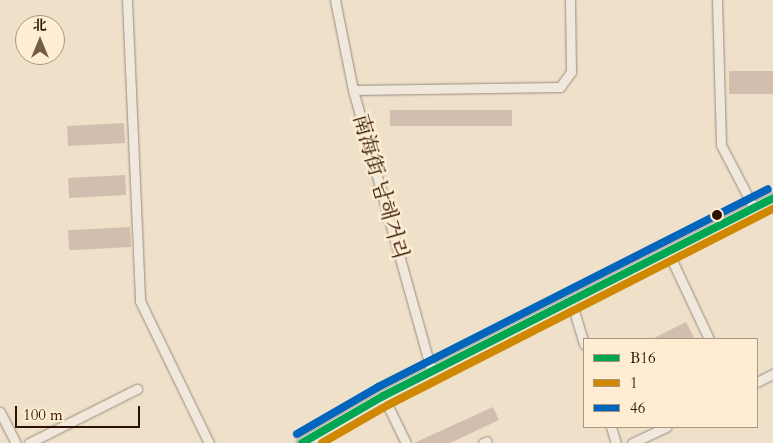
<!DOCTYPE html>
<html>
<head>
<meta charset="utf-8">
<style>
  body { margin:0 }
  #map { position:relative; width:773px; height:443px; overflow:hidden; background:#efe0c9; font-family:Cardo,"Noto Serif SC","Noto Serif KR",serif }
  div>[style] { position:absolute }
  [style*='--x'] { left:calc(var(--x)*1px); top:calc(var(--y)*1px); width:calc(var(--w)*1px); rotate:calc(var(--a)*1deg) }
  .building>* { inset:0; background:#d2beae; transform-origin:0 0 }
  .roads { filter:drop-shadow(0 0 1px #988c7d) drop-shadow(0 0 1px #988c7d) }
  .minor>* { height:9px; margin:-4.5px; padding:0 4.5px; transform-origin:4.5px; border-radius:4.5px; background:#f0e8dd }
  .major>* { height:11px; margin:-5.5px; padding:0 5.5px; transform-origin:5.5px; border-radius:5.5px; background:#ece4d7 }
  .bus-1>* { height:8px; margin:-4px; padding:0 4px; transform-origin:4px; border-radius:4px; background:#00a651 }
  .bus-2>* { height:8px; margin:-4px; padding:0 4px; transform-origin:4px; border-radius:4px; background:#cf8800 }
  .bus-3>* { height:8px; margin:-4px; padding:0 4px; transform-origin:4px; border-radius:4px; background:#0065bd }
  .dots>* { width:14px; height:14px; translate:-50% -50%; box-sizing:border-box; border:2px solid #feedd2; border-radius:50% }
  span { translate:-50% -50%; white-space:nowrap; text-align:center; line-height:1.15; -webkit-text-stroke:5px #feedd2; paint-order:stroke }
  .street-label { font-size:21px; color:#2e1200 }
  .legend { position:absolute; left:583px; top:338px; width:175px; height:90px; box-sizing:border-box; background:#feedd2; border:1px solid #ab957e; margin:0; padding:6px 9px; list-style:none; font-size:15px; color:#2e1200 }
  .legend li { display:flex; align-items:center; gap:10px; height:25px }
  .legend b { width:25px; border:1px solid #ab957e }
  .north { position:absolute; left:15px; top:15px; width:50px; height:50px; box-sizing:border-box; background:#feedd2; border:1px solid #ab957e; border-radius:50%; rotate:0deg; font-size:14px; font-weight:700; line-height:20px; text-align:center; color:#2e1200 }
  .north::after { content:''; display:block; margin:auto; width:18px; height:22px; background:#725a46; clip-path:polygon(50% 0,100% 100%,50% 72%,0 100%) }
  .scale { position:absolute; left:15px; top:406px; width:125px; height:22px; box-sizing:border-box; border:2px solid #2e1200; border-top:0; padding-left:6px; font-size:15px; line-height:18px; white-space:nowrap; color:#2e1200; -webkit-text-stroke:4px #feedd2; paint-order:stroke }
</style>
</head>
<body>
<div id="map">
  <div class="building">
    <i style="left:729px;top:71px;width:44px;height:23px"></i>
    <i style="left:512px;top:110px;width:16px;height:122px;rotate:90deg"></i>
    <i style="left:124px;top:123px;width:20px;height:57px;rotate:87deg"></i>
    <i style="left:125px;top:175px;width:20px;height:57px;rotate:87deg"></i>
    <i style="left:130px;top:227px;width:20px;height:62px;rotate:87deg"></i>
    <i style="clip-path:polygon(686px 322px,695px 339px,652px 339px)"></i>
    <i style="clip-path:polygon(493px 407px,499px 420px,450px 443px,414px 443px)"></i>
  </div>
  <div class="roads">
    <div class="minor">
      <i style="--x:127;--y:0;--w:301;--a:87.5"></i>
      <i style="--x:140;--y:301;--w:158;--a:64.1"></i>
      <i style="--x:335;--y:0;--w:92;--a:78.7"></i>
      <i style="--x:353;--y:90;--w:294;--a:74.4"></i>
      <i style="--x:717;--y:0;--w:145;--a:88.4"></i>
      <i style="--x:721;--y:145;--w:71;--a:62.4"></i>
      <i style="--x:353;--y:90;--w:207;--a:-0.8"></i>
      <i style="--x:560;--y:87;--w:19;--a:-54"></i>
      <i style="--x:571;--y:72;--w:72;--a:-90.8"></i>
      <i style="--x:669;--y:254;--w:94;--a:64.8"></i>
      <i style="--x:572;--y:304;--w:42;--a:73.3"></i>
      <i style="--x:757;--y:382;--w:18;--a:-27"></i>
      <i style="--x:383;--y:396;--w:52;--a:63.9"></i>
      <i style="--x:0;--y:412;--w:35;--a:63"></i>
      <i style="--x:611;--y:427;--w:17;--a:73"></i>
      <i style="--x:317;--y:436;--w:8;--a:67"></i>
      <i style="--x:29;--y:443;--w:121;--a:-26.6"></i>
      <i style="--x:483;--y:443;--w:4;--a:-27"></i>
      <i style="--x:632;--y:443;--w:38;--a:-25"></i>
    </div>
    <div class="major">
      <i style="--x:302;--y:443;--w:94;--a:-30.1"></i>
      <i style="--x:383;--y:396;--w:437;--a:-26.9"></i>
    </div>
  </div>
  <div class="bus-1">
    <i style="--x:302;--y:443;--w:94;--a:-30.1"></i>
    <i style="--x:383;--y:396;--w:437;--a:-26.9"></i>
  </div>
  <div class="bus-2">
    <i style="--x:322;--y:443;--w:76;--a:-29.9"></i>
    <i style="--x:388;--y:405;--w:432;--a:-27"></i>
  </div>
  <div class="bus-3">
    <i style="--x:297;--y:434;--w:94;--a:-30.1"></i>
    <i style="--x:378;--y:387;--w:437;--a:-26.9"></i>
  </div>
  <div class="dots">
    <i style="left:717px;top:215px;background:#2e1200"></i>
  </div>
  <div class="street-label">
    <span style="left:380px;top:187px;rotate:74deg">南海街 남해거리</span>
  </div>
  <ul class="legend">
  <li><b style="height:6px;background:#00a651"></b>B16</li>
  <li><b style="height:6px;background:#cf8800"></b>1</li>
  <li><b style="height:6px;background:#0065bd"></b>46</li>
  </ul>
  <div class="north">北</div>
  <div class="scale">100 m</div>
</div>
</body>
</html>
